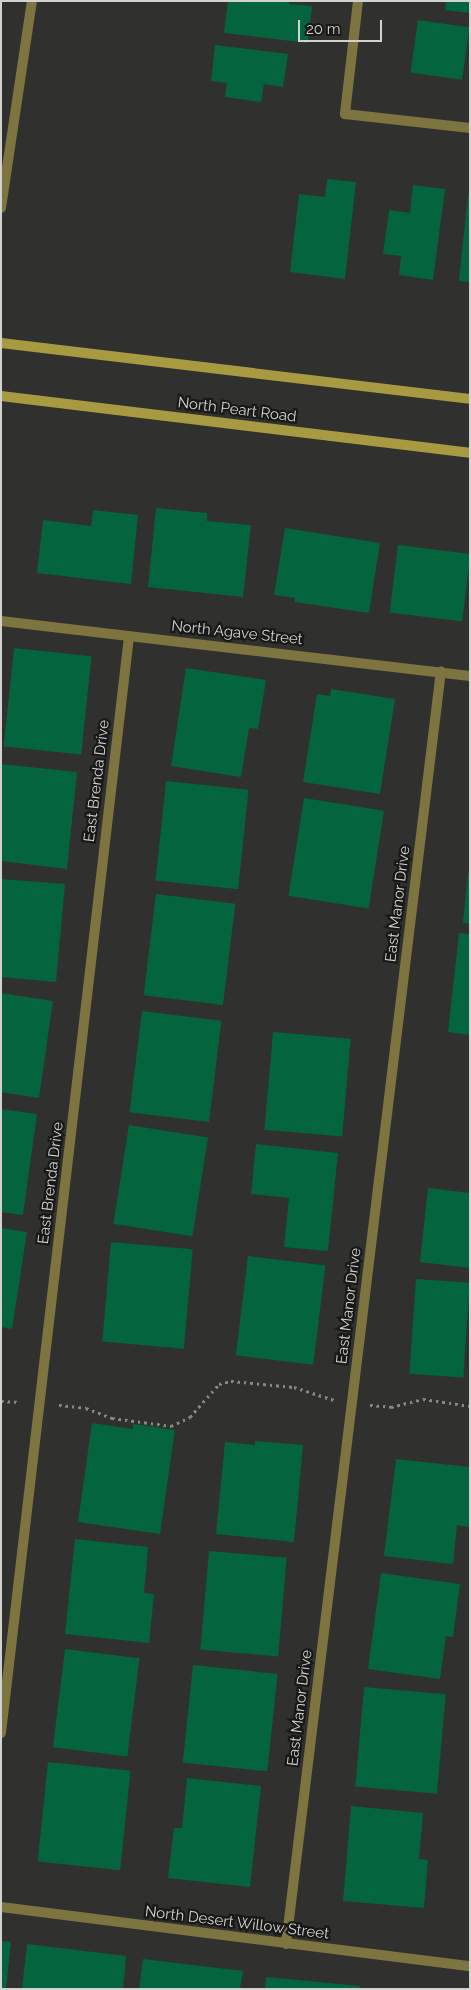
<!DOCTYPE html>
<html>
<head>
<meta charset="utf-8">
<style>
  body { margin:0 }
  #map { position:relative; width:471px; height:1990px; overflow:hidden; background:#30312e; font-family:Raleway,sans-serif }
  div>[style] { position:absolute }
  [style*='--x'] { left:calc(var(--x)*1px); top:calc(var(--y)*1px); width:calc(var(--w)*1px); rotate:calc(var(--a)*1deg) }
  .building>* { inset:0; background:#04643d; transform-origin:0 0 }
  .path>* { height:3px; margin-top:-1.5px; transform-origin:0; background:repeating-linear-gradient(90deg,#888987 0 2.5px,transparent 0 6.5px) }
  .street>* { height:10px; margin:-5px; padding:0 5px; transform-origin:5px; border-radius:5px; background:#7d7440 }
  .secondary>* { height:10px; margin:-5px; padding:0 5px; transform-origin:5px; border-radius:5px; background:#a89a41 }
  span { translate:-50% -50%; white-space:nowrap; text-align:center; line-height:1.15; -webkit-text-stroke:4.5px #181917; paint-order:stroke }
  .street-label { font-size:15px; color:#d2d3d1 }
  .frame { position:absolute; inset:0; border:2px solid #d2d3d1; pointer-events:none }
  .scale { position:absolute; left:298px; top:20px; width:84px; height:22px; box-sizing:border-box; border:2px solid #d2d3d1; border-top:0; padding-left:6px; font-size:15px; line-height:18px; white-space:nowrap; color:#d2d3d1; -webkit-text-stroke:4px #181917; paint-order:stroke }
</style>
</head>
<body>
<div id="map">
  <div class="building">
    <i style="clip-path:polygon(228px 1px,289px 1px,289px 4px,312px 6px,308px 43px,224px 33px)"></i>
    <i style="clip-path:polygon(446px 1px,470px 1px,470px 13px,445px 10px)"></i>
    <i style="left:418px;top:20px;width:52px;height:53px;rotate:8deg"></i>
    <i style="clip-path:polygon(215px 45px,288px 54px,283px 87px,264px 84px,261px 102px,225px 97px,227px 83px,211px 81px)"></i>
    <i style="clip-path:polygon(327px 179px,356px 182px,345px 279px,290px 272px,299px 194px,325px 197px)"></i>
    <i style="clip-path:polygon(413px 185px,445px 189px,433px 280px,399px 275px,401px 256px,383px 254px,389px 210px,410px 213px)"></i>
    <i style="clip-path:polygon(468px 195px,470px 195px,470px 282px,459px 281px)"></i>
    <i style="clip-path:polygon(156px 508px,207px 513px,207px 521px,251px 525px,243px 597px,148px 587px)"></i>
    <i style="clip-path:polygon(93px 510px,138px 515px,131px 584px,37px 573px,43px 520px,91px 526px)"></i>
    <i style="clip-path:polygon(285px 528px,380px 543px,369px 613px,295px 602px,295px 598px,274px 595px)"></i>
    <i style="left:398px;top:545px;width:73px;height:68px;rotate:7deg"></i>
    <i style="left:14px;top:648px;width:78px;height:99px;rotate:6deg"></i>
    <i style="clip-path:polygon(186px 668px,266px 680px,258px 729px,249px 728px,241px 777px,171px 766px)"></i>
    <i style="clip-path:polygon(331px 689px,395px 699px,380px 794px,303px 782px,317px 694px,330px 696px)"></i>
    <i style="clip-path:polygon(1px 764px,77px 772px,67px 869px,1px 861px)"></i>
    <i style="left:166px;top:781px;width:83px;height:100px;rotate:6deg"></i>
    <i style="left:304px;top:798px;width:81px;height:99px;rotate:9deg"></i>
    <i style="clip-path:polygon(468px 872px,470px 872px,470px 924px,463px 923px)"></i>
    <i style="clip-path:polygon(1px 879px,65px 884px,56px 982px,1px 977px)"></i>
    <i style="left:156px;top:894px;width:80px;height:102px;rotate:7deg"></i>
    <i style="clip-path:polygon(459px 933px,470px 934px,470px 1035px,448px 1032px)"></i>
    <i style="clip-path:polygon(1px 993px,53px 1001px,39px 1098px,1px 1092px)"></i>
    <i style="left:142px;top:1011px;width:80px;height:102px;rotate:7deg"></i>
    <i style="left:273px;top:1032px;width:78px;height:98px;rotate:5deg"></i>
    <i style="clip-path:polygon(1px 1109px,37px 1114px,23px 1215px,1px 1212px)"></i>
    <i style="left:129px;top:1125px;width:80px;height:100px;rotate:9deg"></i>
    <i style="clip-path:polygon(256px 1144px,338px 1153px,328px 1251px,284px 1247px,289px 1198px,251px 1194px)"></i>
    <i style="clip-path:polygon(428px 1188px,470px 1193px,470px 1268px,420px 1262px)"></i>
    <i style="clip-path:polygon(1px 1228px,27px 1232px,12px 1329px,1px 1327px)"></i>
    <i style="left:111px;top:1242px;width:82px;height:100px;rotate:5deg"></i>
    <i style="left:248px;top:1256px;width:78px;height:100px;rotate:7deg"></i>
    <i style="left:416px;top:1279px;width:54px;height:95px;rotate:4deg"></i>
    <i style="clip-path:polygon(92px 1423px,133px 1429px,133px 1424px,175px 1430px,160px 1534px,78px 1522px)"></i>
    <i style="clip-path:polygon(255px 1441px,303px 1445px,294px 1542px,216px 1534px,225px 1442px,255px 1445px)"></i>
    <i style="clip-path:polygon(396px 1459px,470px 1467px,469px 1527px,457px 1525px,453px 1564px,384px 1556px)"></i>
    <i style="clip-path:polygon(75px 1539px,148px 1547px,144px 1593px,154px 1594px,149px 1643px,65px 1634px)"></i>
    <i style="left:209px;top:1551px;width:78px;height:99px;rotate:5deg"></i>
    <i style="clip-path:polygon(381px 1573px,460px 1584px,453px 1637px,446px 1636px,440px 1679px,368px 1669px)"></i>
    <i style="left:65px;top:1649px;width:75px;height:99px;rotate:7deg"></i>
    <i style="left:193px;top:1665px;width:85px;height:98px;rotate:6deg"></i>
    <i style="left:364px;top:1687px;width:82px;height:100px;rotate:5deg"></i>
    <i style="left:48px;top:1762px;width:83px;height:100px;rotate:6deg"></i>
    <i style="clip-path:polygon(187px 1778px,261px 1786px,250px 1887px,168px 1878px,174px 1828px,182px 1828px)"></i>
    <i style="clip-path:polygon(351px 1806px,423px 1813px,419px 1859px,428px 1860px,424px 1908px,343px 1901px)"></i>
    <i style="clip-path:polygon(1px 1941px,11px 1942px,6px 1989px,1px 1989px)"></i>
    <i style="clip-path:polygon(27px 1944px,126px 1956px,123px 1989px,22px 1989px)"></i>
    <i style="clip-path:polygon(143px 1959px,243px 1971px,240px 1989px,139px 1989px)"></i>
    <i style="clip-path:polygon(266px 1977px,360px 1986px,360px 1989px,265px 1989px)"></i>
  </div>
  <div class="path">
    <i style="--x:1;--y:1401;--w:19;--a:3"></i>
    <i style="--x:59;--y:1405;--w:27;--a:6"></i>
    <i style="--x:86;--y:1408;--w:28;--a:21"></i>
    <i style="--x:112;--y:1418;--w:60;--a:7.7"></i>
    <i style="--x:171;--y:1426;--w:21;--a:-25"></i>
    <i style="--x:190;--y:1417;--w:44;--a:-48.7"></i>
    <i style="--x:219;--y:1384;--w:12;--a:-14"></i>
    <i style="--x:231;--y:1381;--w:63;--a:5.4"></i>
    <i style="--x:294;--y:1387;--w:42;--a:18"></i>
    <i style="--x:370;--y:1405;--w:21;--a:5"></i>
    <i style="--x:391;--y:1407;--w:33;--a:-14"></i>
    <i style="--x:423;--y:1399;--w:48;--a:8.5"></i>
  </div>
  <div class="street">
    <i style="--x:358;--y:1;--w:114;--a:96.6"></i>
    <i style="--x:345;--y:114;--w:126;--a:6.4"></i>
    <i style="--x:1;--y:208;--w:209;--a:-81.5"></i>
    <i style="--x:1;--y:621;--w:472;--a:6.7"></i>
    <i style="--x:1;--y:1733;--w:1103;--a:-83.34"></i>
    <i style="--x:1;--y:1907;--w:473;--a:7.2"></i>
    <i style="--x:286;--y:1944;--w:1282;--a:-83.06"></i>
  </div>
  <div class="secondary">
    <i style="--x:1;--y:343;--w:472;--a:6.8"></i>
    <i style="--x:1;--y:396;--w:472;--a:6.9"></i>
  </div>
  <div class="street-label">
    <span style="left:237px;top:410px;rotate:7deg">North Peart Road</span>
    <span style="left:237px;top:633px;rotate:6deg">North Agave Street</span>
    <span style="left:97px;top:781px;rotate:-83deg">East Brenda Drive</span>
    <span style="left:398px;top:904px;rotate:-83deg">East Manor Drive</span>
    <span style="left:51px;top:1183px;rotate:-83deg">East Brenda Drive</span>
    <span style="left:349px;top:1306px;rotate:-83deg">East Manor Drive</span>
    <span style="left:300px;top:1708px;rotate:-83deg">East Manor Drive</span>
    <span style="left:237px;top:1923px;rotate:7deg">North Desert Willow Street</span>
  </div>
  <div class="frame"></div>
  <div class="scale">20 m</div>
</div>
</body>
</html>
